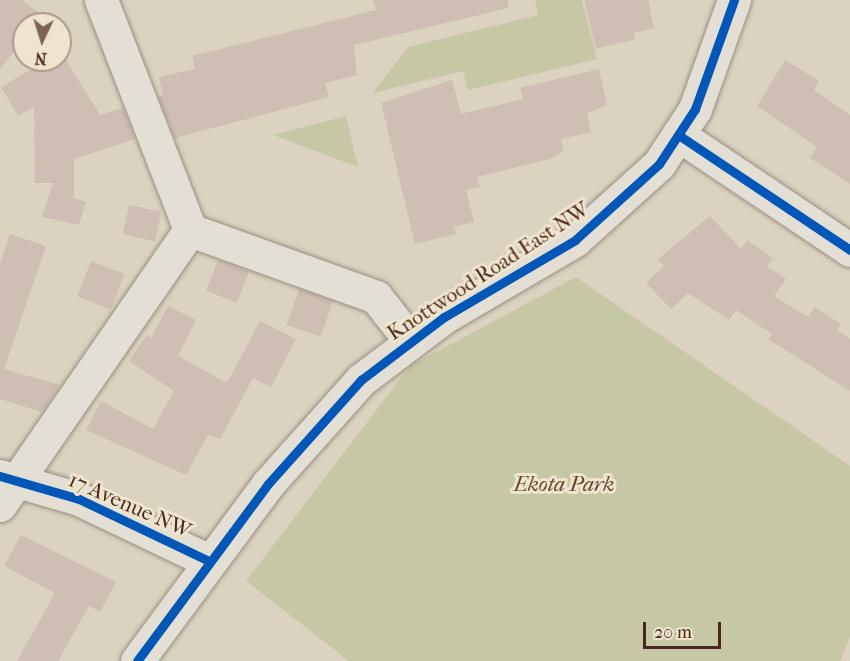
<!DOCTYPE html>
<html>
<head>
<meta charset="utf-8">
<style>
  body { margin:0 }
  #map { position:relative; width:850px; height:661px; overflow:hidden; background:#dbd3c0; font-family:"IM FELL French Canon",serif }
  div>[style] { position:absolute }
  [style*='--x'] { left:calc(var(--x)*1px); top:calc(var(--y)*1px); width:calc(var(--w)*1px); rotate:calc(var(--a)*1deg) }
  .green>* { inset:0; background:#c6c7a4 }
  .building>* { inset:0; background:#cebeb3; transform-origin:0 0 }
  .roads { filter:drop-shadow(0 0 2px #988f82) drop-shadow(0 0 2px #988f82) }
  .minor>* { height:33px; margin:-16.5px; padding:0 16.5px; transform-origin:16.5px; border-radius:16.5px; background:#e3dfd5 }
  .cycleway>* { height:9px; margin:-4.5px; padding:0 4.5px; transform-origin:4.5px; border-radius:4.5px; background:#0057b8 }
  span { translate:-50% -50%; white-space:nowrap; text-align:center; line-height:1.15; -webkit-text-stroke:6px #efe5ce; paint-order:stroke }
  .street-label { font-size:21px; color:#4b2719 }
  .park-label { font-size:21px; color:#604530; font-style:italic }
  .north { position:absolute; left:12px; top:12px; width:60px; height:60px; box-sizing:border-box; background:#efe5ce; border:2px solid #ad9986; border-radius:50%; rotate:184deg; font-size:16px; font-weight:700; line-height:24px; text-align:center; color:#4b2719 }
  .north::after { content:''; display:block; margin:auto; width:21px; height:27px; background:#7d6353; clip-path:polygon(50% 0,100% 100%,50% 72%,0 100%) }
  .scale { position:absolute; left:643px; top:622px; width:78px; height:27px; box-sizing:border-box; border:3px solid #4b2719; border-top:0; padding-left:8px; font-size:18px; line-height:21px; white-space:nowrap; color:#4b2719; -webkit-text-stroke:4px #efe5ce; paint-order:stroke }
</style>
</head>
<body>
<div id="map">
  <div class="green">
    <i style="clip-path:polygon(535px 0,582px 0,597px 59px,468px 90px,463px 71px,373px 93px,408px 47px,538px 15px)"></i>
    <i style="clip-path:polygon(346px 116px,358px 167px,273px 135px)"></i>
    <i style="clip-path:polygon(576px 277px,850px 466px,850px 637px,840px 661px,349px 661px,246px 581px,410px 366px)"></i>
  </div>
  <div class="building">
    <i style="clip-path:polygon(0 0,22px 0,42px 16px,36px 24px,24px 24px,24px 39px,0 69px)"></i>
    <i style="clip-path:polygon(373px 0,508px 0,508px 8px,354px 45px,357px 75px,325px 83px,329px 97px,175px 138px,158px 96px,163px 95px,159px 77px,195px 69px,192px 56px,376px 10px)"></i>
    <i style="clip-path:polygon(584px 0,648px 0,654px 28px,634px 33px,636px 39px,596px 49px)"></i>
    <i style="clip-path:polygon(61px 52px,100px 115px,123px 108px,135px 139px,74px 159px,74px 198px,86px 202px,79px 225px,42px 217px,53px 183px,35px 183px,34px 107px,18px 116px,1px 87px,47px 60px,60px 60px)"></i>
    <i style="clip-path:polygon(785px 60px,819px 81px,814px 90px,850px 115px,850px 184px,810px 158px,817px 147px,757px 106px)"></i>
    <i style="clip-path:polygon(599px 69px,607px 105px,587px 113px,591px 132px,561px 139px,564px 151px,550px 159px,477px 177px,480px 187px,466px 190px,474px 222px,454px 227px,456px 234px,415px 244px,381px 103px,452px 80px,461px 114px,523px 99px,520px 88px)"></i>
    <i style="left:129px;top:205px;width:33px;height:30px;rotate:12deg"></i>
    <i style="clip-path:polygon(710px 216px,741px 249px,747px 240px,773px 258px,767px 266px,786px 279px,774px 296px,808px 317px,815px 307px,841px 324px,837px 330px,850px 339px,850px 391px,768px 339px,772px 334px,736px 310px,729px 320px,688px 293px,671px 309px,646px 283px,664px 266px,658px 259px)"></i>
    <i style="clip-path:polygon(10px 234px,46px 246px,4px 369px,60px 385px,42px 412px,0 399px,0 264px)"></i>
    <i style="left:218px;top:260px;width:33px;height:33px;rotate:21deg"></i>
    <i style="left:91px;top:261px;width:36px;height:38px;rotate:21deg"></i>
    <i style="left:299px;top:289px;width:36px;height:38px;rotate:19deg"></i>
    <i style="clip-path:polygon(168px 306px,196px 320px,178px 356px,227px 383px,260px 321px,296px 339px,271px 387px,253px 378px,220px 439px,208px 435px,186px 475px,86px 430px,101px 401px,153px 429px,174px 391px,129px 361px,147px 335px,151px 338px)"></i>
    <i style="clip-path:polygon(21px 535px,116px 582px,100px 612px,89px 606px,58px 661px,17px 661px,55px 593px,4px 566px)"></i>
  </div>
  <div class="roads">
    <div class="minor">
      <i style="--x:101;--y:0;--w:247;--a:68.8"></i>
      <i style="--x:680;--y:136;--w:205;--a:33.8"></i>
      <i style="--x:0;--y:476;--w:82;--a:16.2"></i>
      <i style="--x:79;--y:499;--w:144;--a:25.5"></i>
      <i style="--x:0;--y:505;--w:334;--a:-55.4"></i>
      <i style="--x:190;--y:230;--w:198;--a:19.8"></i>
      <i style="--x:376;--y:297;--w:55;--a:51.7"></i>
      <i style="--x:137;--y:661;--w:220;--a:-53.5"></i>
      <i style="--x:268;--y:484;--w:140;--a:-48.2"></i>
      <i style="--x:361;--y:380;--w:104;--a:-37.2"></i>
      <i style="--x:444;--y:317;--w:152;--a:-30.4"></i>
      <i style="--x:575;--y:240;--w:113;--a:-42.1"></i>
      <i style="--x:659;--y:164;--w:66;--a:-56.8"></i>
      <i style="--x:695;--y:109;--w:116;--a:-70.3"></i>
    </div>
  </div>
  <div class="cycleway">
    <i style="--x:680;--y:136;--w:205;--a:33.8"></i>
    <i style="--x:0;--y:476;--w:82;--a:16.2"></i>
    <i style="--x:79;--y:499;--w:144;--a:25.5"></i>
    <i style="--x:137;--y:661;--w:220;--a:-53.5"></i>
    <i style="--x:268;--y:484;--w:140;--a:-48.2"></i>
    <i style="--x:361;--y:380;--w:104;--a:-37.2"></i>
    <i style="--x:444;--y:317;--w:152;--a:-30.4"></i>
    <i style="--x:575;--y:240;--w:113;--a:-42.1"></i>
    <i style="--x:659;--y:164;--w:66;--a:-56.8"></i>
    <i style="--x:695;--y:109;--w:116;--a:-70.3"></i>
  </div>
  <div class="street-label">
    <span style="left:488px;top:271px;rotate:-33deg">Knottwood Road East NW</span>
    <span style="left:130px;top:505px;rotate:24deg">17 Avenue NW</span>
  </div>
  <div class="park-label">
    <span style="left:564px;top:484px">Ekota Park</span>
  </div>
  <div class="north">N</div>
  <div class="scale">20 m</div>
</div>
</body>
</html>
